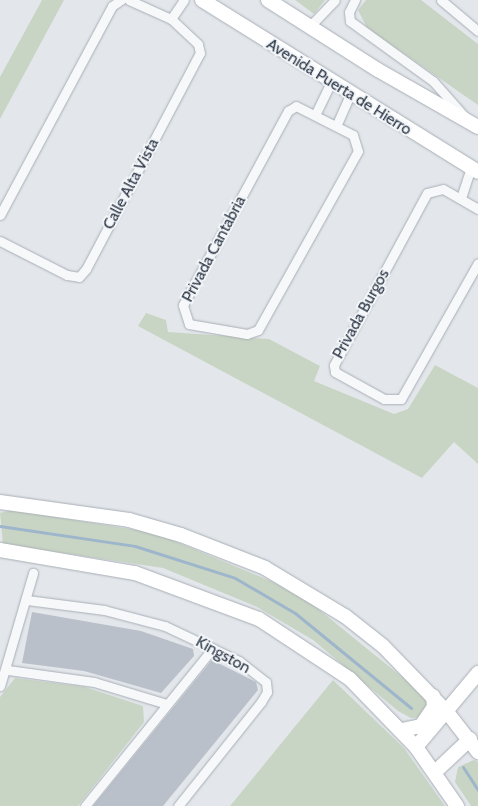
<!DOCTYPE html>
<html>
<head>
<meta charset="utf-8">
<style>
  body { margin:0 }
  #map { position:relative; width:478px; height:806px; overflow:hidden; background:#e3e7eb; font-family:Cabin,sans-serif }
  div>[style] { position:absolute }
  [style*='--x'] { left:calc(var(--x)*1px); top:calc(var(--y)*1px); width:calc(var(--w)*1px); rotate:calc(var(--a)*1deg) }
  .green>* { inset:0; background:#c9d5c4 }
  .stream>* { height:3px; margin:-1.5px; padding:0 1.5px; transform-origin:1.5px; border-radius:1.5px; background:#9eb6cb }
  .building>* { inset:0; background:#bac0c9 }
  .roads { filter:drop-shadow(0 0 1px #a8aeb6) drop-shadow(0 0 1px #a8aeb6) }
  .street>* { height:9px; margin:-4.5px; padding:0 4.5px; transform-origin:4.5px; border-radius:4.5px; background:#f6f8fa }
  .secondary>* { height:14px; margin:-7px; padding:0 7px; transform-origin:7px; border-radius:7px; background:#fff }
  span { translate:-50% -50%; white-space:nowrap; text-align:center; line-height:1.15; -webkit-text-stroke:4px #f3f6f9; paint-order:stroke }
  .street-label { font-size:16px; color:#2b3544 }
</style>
</head>
<body>
<div id="map">
  <div class="green">
    <i style="clip-path:polygon(42px 0,64px 0,0 119px,0 77px)"></i>
    <i style="clip-path:polygon(295px 0,325px 0,314px 14px)"></i>
    <i style="clip-path:polygon(366px 0,421px 0,478px 44px,478px 105px,367px 28px,358px 10px)"></i>
    <i style="clip-path:polygon(146px 313px,166px 320px,168px 332px,269px 339px,320px 366px,314px 381px,394px 414px,408px 409px,435px 365px,478px 388px,478px 464px,454px 442px,422px 478px,138px 326px)"></i>
    <i style="clip-path:polygon(11px 510px,155px 533px,273px 582px,312px 604px,428px 698px,425px 717px,411px 718px,398px 711px,313px 640px,257px 607px,163px 568px,3px 544px,0 513px)"></i>
    <i style="clip-path:polygon(15px 678px,85px 687px,143px 706px,144px 722px,78px 806px,0 806px,0 697px)"></i>
    <i style="clip-path:polygon(333px 680px,404px 748px,445px 806px,230px 806px)"></i>
    <i style="clip-path:polygon(474px 760px,478px 762px,478px 806px,471px 806px,455px 782px,458px 767px)"></i>
  </div>
  <div class="stream">
    <i style="--x:0;--y:526;--w:136;--a:8.4"></i>
    <i style="--x:135;--y:546;--w:105;--a:17.7"></i>
    <i style="--x:235;--y:578;--w:69;--a:30.3"></i>
    <i style="--x:295;--y:613;--w:150;--a:39.3"></i>
    <i style="--x:463;--y:767;--w:27;--a:57"></i>
  </div>
  <div class="building">
    <i style="clip-path:polygon(32px 612px,141px 631px,193px 649px,194px 656px,161px 693px,84px 671px,22px 663px)"></i>
    <i style="clip-path:polygon(212px 660px,256px 682px,258px 690px,163px 806px,93px 806px)"></i>
  </div>
  <div class="roads">
    <div class="street">
      <i style="--x:355;--y:0;--w:13;--a:117"></i>
      <i style="--x:349;--y:12;--w:9;--a:84"></i>
      <i style="--x:350;--y:21;--w:102;--a:35.9"></i>
      <i style="--x:433;--y:81;--w:48;--a:48.4"></i>
      <i style="--x:441;--y:0;--w:48;--a:40"></i>
      <i style="--x:171;--y:19;--w:23;--a:-56"></i>
      <i style="--x:309;--y:27;--w:37;--a:-46"></i>
      <i style="--x:296;--y:106;--w:64;--a:27"></i>
      <i style="--x:353;--y:135;--w:17;--a:73"></i>
      <i style="--x:358;--y:151;--w:205;--a:119.2"></i>
      <i style="--x:258;--y:330;--w:12;--a:160"></i>
      <i style="--x:247;--y:334;--w:59;--a:-170.2"></i>
      <i style="--x:189;--y:324;--w:20;--a:-108"></i>
      <i style="--x:183;--y:305;--w:221;--a:-61.6"></i>
      <i style="--x:288;--y:111;--w:9;--a:-32"></i>
      <i style="--x:316;--y:113;--w:32;--a:-64"></i>
      <i style="--x:337;--y:124;--w:32;--a:-66"></i>
      <i style="--x:461;--y:198;--w:32;--a:-72"></i>
      <i style="--x:478;--y:209;--w:40;--a:-150.3"></i>
      <i style="--x:443;--y:189;--w:16;--a:166"></i>
      <i style="--x:427;--y:193;--w:196;--a:118.4"></i>
      <i style="--x:334;--y:365;--w:7;--a:82"></i>
      <i style="--x:335;--y:372;--w:56;--a:28.9"></i>
      <i style="--x:384;--y:399;--w:17;--a:0"></i>
      <i style="--x:401;--y:399;--w:156;--a:-60.5"></i>
      <i style="--x:0;--y:215;--w:237;--a:-61.8"></i>
      <i style="--x:112;--y:6;--w:11;--a:-34"></i>
      <i style="--x:0;--y:241;--w:75;--a:26.9"></i>
      <i style="--x:67;--y:275;--w:12;--a:9"></i>
      <i style="--x:79;--y:277;--w:11;--a:-49"></i>
      <i style="--x:86;--y:269;--w:244;--a:-62.2"></i>
      <i style="--x:200;--y:53;--w:9;--a:-103"></i>
      <i style="--x:198;--y:44;--w:37;--a:-137"></i>
      <i style="--x:171;--y:19;--w:46;--a:-155.7"></i>
      <i style="--x:27;--y:600;--w:78;--a:7.4"></i>
      <i style="--x:104;--y:610;--w:63;--a:14.7"></i>
      <i style="--x:165;--y:626;--w:82;--a:25.3"></i>
      <i style="--x:239;--y:661;--w:34;--a:38"></i>
      <i style="--x:266;--y:682;--w:10;--a:84"></i>
      <i style="--x:267;--y:692;--w:12;--a:121"></i>
      <i style="--x:261;--y:702;--w:133;--a:128.6"></i>
      <i style="--x:8;--y:670;--w:87;--a:7.9"></i>
      <i style="--x:94;--y:682;--w:76;--a:16.8"></i>
      <i style="--x:0;--y:686;--w:118;--a:-73.7"></i>
      <i style="--x:85;--y:806;--w:203;--a:-51"></i>
    </div>
    <div class="secondary">
      <i style="--x:202;--y:0;--w:325;--a:31.9"></i>
      <i style="--x:268;--y:0;--w:130;--a:32.5"></i>
      <i style="--x:378;--y:70;--w:115;--a:29.7"></i>
      <i style="--x:0;--y:502;--w:130;--a:7.9"></i>
      <i style="--x:129;--y:520;--w:54;--a:16.1"></i>
      <i style="--x:181;--y:535;--w:90;--a:21.4"></i>
      <i style="--x:265;--y:568;--w:93;--a:31"></i>
      <i style="--x:345;--y:616;--w:48;--a:38.3"></i>
      <i style="--x:383;--y:646;--w:92;--a:45.9"></i>
      <i style="--x:447;--y:712;--w:51;--a:52.2"></i>
      <i style="--x:0;--y:550;--w:137;--a:9.7"></i>
      <i style="--x:135;--y:573;--w:132;--a:20.4"></i>
      <i style="--x:259;--y:619;--w:109;--a:33.4"></i>
      <i style="--x:350;--y:679;--w:95;--a:45.9"></i>
      <i style="--x:416;--y:747;--w:72;--a:55.2"></i>
      <i style="--x:402;--y:730;--w:19;--a:-12"></i>
      <i style="--x:421;--y:726;--w:23;--a:-56"></i>
      <i style="--x:434;--y:707;--w:11;--a:-95"></i>
      <i style="--x:416;--y:747;--w:97;--a:-50"></i>
      <i style="--x:435;--y:772;--w:48;--a:-43.3"></i>
    </div>
  </div>
  <div class="street-label">
    <span style="left:339px;top:87px;rotate:32deg">Avenida Puerta de Hierro</span>
    <span style="left:131px;top:184px;rotate:-62deg">Calle Alta Vista</span>
    <span style="left:214px;top:249px;rotate:-62deg">Privada Cantabria</span>
    <span style="left:361px;top:314px;rotate:-61deg">Privada Burgos</span>
    <span style="left:223px;top:655px;rotate:29deg">Kingston</span>
  </div>
</div>
</body>
</html>
